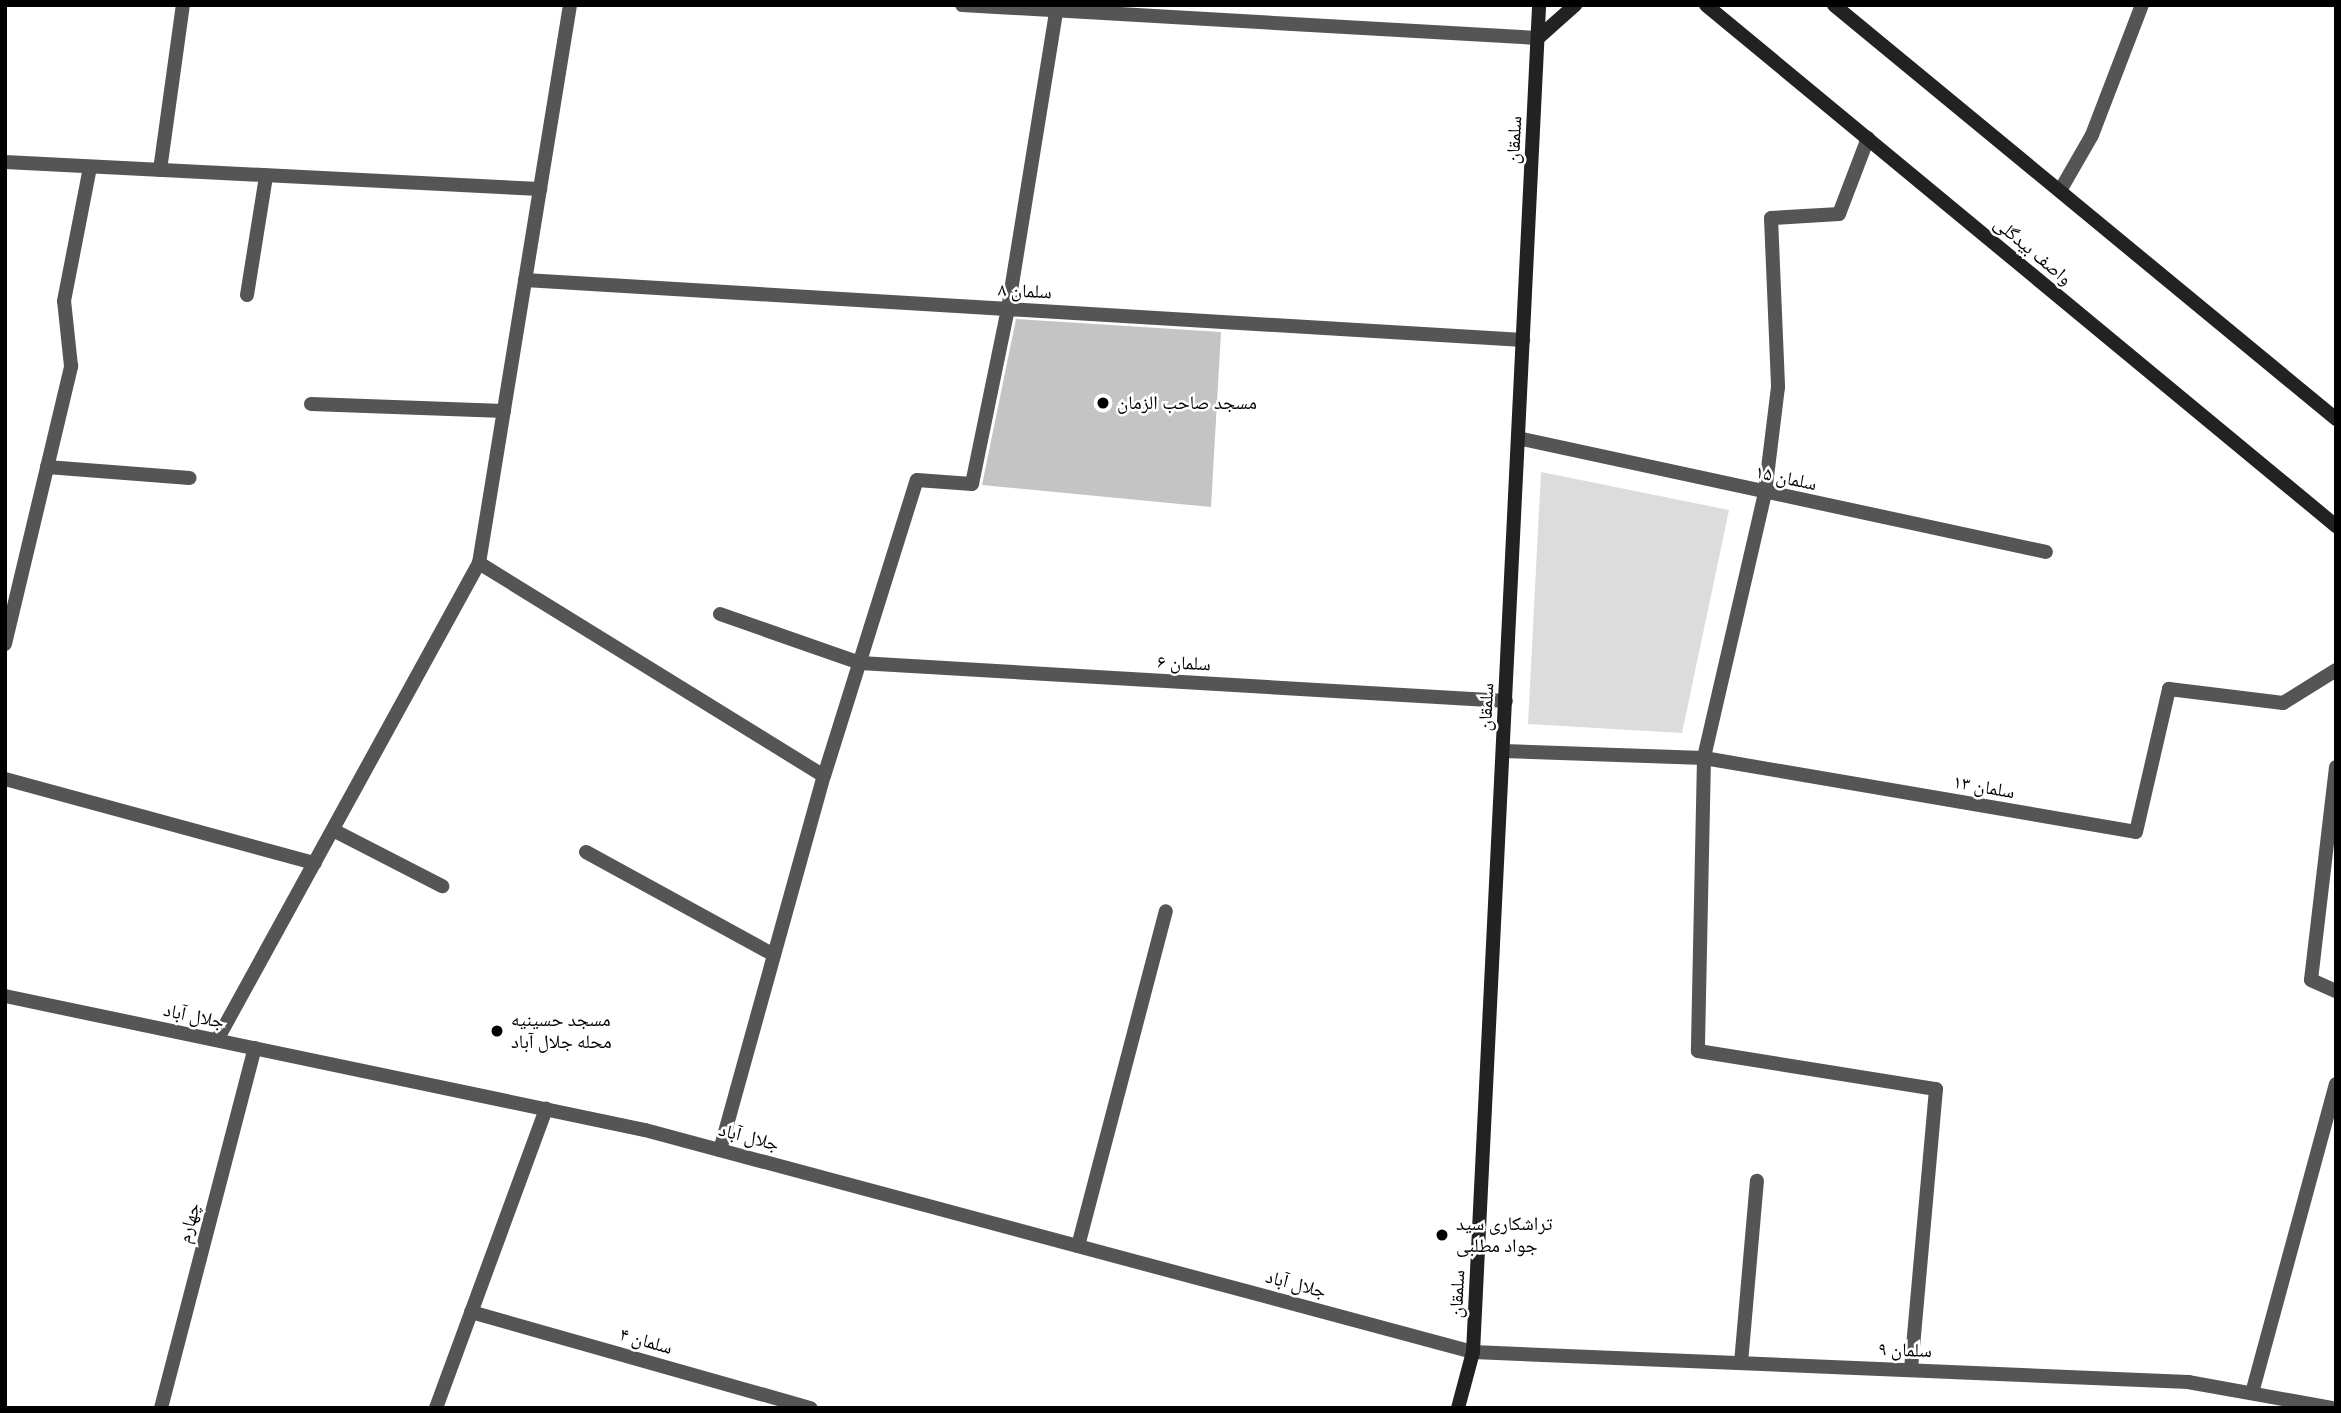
<!DOCTYPE html>
<html>
<head>
<meta charset="utf-8">
<style>
  body { margin:0 }
  #map { position:relative; width:2341px; height:1413px; overflow:hidden; background:#fff; font-family:"Roboto Condensed","Noto Naskh Arabic",sans-serif }
  div>[style] { position:absolute }
  [style*='--x'] { left:calc(var(--x)*1px); top:calc(var(--y)*1px); width:calc(var(--w)*1px); rotate:calc(var(--a)*1deg) }
  .green>* { inset:0; background:#dcdcdc }
  .building>* { inset:0; background:#c4c4c4 }
  .street>* { height:14px; margin:-7px; padding:0 7px; transform-origin:7px; border-radius:7px; background:#555 }
  .secondary>* { height:14px; margin:-7px; padding:0 7px; transform-origin:7px; border-radius:7px; background:#222 }
  .dots>* { width:19px; height:19px; translate:-50% -50%; box-sizing:border-box; border:4px solid #fff; border-radius:50% }
  span { translate:-50% -50%; white-space:nowrap; text-align:center; line-height:1.15; -webkit-text-stroke:5px #fff; paint-order:stroke }
  .street-label { font-size:19px; color:#000 }
  .poi-label { font-size:19px; color:#000 }
  .left { translate:0 -50%; text-align:left }
  .frame { position:absolute; inset:0; border:7px solid #000; pointer-events:none }
</style>
</head>
<body>
<div id="map">
  <div class="green">
    <i style="clip-path:polygon(1541px 472px,1729px 510px,1682px 733px,1528px 724px)"></i>
  </div>
  <div class="building">
    <i style="clip-path:polygon(1016px 319px,1221px 332px,1211px 507px,982px 485px)"></i>
  </div>
  <div class="street">
    <i style="--x:570;--y:5;--w:565;--a:99.26"></i>
    <i style="--x:479;--y:563;--w:405;--a:31.7"></i>
    <i style="--x:962;--y:5;--w:577;--a:3.28"></i>
    <i style="--x:1868;--y:138;--w:81;--a:110.9"></i>
    <i style="--x:1839;--y:214;--w:68;--a:176.6"></i>
    <i style="--x:1771;--y:218;--w:169;--a:87.6"></i>
    <i style="--x:1778;--y:387;--w:107;--a:97"></i>
    <i style="--x:1765;--y:493;--w:272;--a:103"></i>
    <i style="--x:1704;--y:758;--w:293;--a:91.2"></i>
    <i style="--x:1698;--y:1051;--w:241;--a:9.1"></i>
    <i style="--x:1936;--y:1089;--w:282;--a:95.1"></i>
    <i style="--x:5;--y:162;--w:536;--a:2.89"></i>
    <i style="--x:160;--y:170;--w:167;--a:-82.1"></i>
    <i style="--x:2061;--y:189;--w:62;--a:-60.1"></i>
    <i style="--x:2092;--y:135;--w:139;--a:-69"></i>
    <i style="--x:525;--y:280;--w:1000;--a:3.44"></i>
    <i style="--x:247;--y:295;--w:121;--a:-80.9"></i>
    <i style="--x:311;--y:404;--w:193;--a:2.1"></i>
    <i style="--x:1518;--y:438;--w:540;--a:12.18"></i>
    <i style="--x:47;--y:467;--w:143;--a:4.4"></i>
    <i style="--x:720;--y:614;--w:148;--a:19.3"></i>
    <i style="--x:860;--y:663;--w:647;--a:3.37"></i>
    <i style="--x:5;--y:644;--w:286;--a:-76.6"></i>
    <i style="--x:71;--y:366;--w:65;--a:-96.1"></i>
    <i style="--x:64;--y:301;--w:136;--a:-79"></i>
    <i style="--x:1503;--y:751;--w:201;--a:2"></i>
    <i style="--x:1704;--y:758;--w:438;--a:9.7"></i>
    <i style="--x:2136;--y:832;--w:147;--a:-77"></i>
    <i style="--x:2169;--y:689;--w:115;--a:7"></i>
    <i style="--x:2283;--y:703;--w:62;--a:-31.9"></i>
    <i style="--x:2336;--y:767;--w:214;--a:96.7"></i>
    <i style="--x:2311;--y:980;--w:27;--a:24"></i>
    <i style="--x:5;--y:779;--w:321;--a:15.2"></i>
    <i style="--x:333;--y:830;--w:123;--a:27.2"></i>
    <i style="--x:586;--y:852;--w:214;--a:28.7"></i>
    <i style="--x:5;--y:996;--w:654;--a:11.83"></i>
    <i style="--x:645;--y:1130;--w:857;--a:15.01"></i>
    <i style="--x:1473;--y:1352;--w:716;--a:2.4"></i>
    <i style="--x:2188;--y:1382;--w:146;--a:10.2"></i>
    <i style="--x:217;--y:1040;--w:544;--a:-61.22"></i>
    <i style="--x:720;--y:1150;--w:388;--a:-74.5"></i>
    <i style="--x:824;--y:776;--w:310;--a:-72.6"></i>
    <i style="--x:917;--y:480;--w:55;--a:4.2"></i>
    <i style="--x:972;--y:484;--w:179;--a:-78.4"></i>
    <i style="--x:1008;--y:309;--w:308;--a:-80.8"></i>
    <i style="--x:1078;--y:1246;--w:346;--a:-75.3"></i>
    <i style="--x:471;--y:1312;--w:353;--a:15.8"></i>
    <i style="--x:1741;--y:1363;--w:183;--a:-85"></i>
    <i style="--x:2252;--y:1393;--w:320;--a:-74.8"></i>
    <i style="--x:161;--y:1408;--w:372;--a:-75.4"></i>
    <i style="--x:436;--y:1408;--w:319;--a:-69.8"></i>
  </div>
  <div class="secondary">
    <i style="--x:1706;--y:5;--w:818;--a:39.59"></i>
    <i style="--x:1834;--y:5;--w:651;--a:39.51"></i>
    <i style="--x:1538;--y:38;--w:50;--a:-41.7"></i>
    <i style="--x:1458;--y:1408;--w:58;--a:-75"></i>
    <i style="--x:1473;--y:1352;--w:1349;--a:-87.19"></i>
  </div>
  <div class="dots">
    <i style="left:1103px;top:403px;background:#000"></i>
    <i style="left:497px;top:1031px;background:#000"></i>
    <i style="left:1442px;top:1235px;background:#000"></i>
  </div>
  <div class="street-label">
    <span style="left:1514px;top:140px;rotate:-87deg">سلمقان</span>
    <span style="left:2033px;top:251px;rotate:40deg">واصف بیدگلی</span>
    <span style="left:1025px;top:291px;rotate:3deg">سلمان ۸</span>
    <span style="left:1786px;top:478px;rotate:12deg">سلمان ۱۵</span>
    <span style="left:1184px;top:663px;rotate:3deg">سلمان ۶</span>
    <span style="left:1486px;top:707px;rotate:-87deg">سلمقان</span>
    <span style="left:1984px;top:787px;rotate:10deg">سلمان ۱۳</span>
    <span style="left:194px;top:1016px;rotate:12deg">جلال آباد</span>
    <span style="left:749px;top:1137px;rotate:15deg">جلال آباد</span>
    <span style="left:189px;top:1223px;rotate:-75deg">چهارم</span>
    <span style="left:1296px;top:1284px;rotate:15deg">جلال آباد</span>
    <span style="left:1457px;top:1294px;rotate:-87deg">سلمقان</span>
    <span style="left:646px;top:1341px;rotate:16deg">سلمان ۴</span>
    <span style="left:1905px;top:1350px;rotate:2deg">سلمان ۹</span>
  </div>
  <div class="poi-label">
    <span class="left" style="left:1117px;top:403px">مسجد صاحب الزمان</span>
    <span class="left" style="left:511px;top:1031px">مسجد حسینیه<br>محله جلال آباد</span>
    <span class="left" style="left:1456px;top:1235px">تراشکاری سید<br>جواد مطلبی</span>
  </div>
  <div class="frame"></div>
</div>
</body>
</html>
